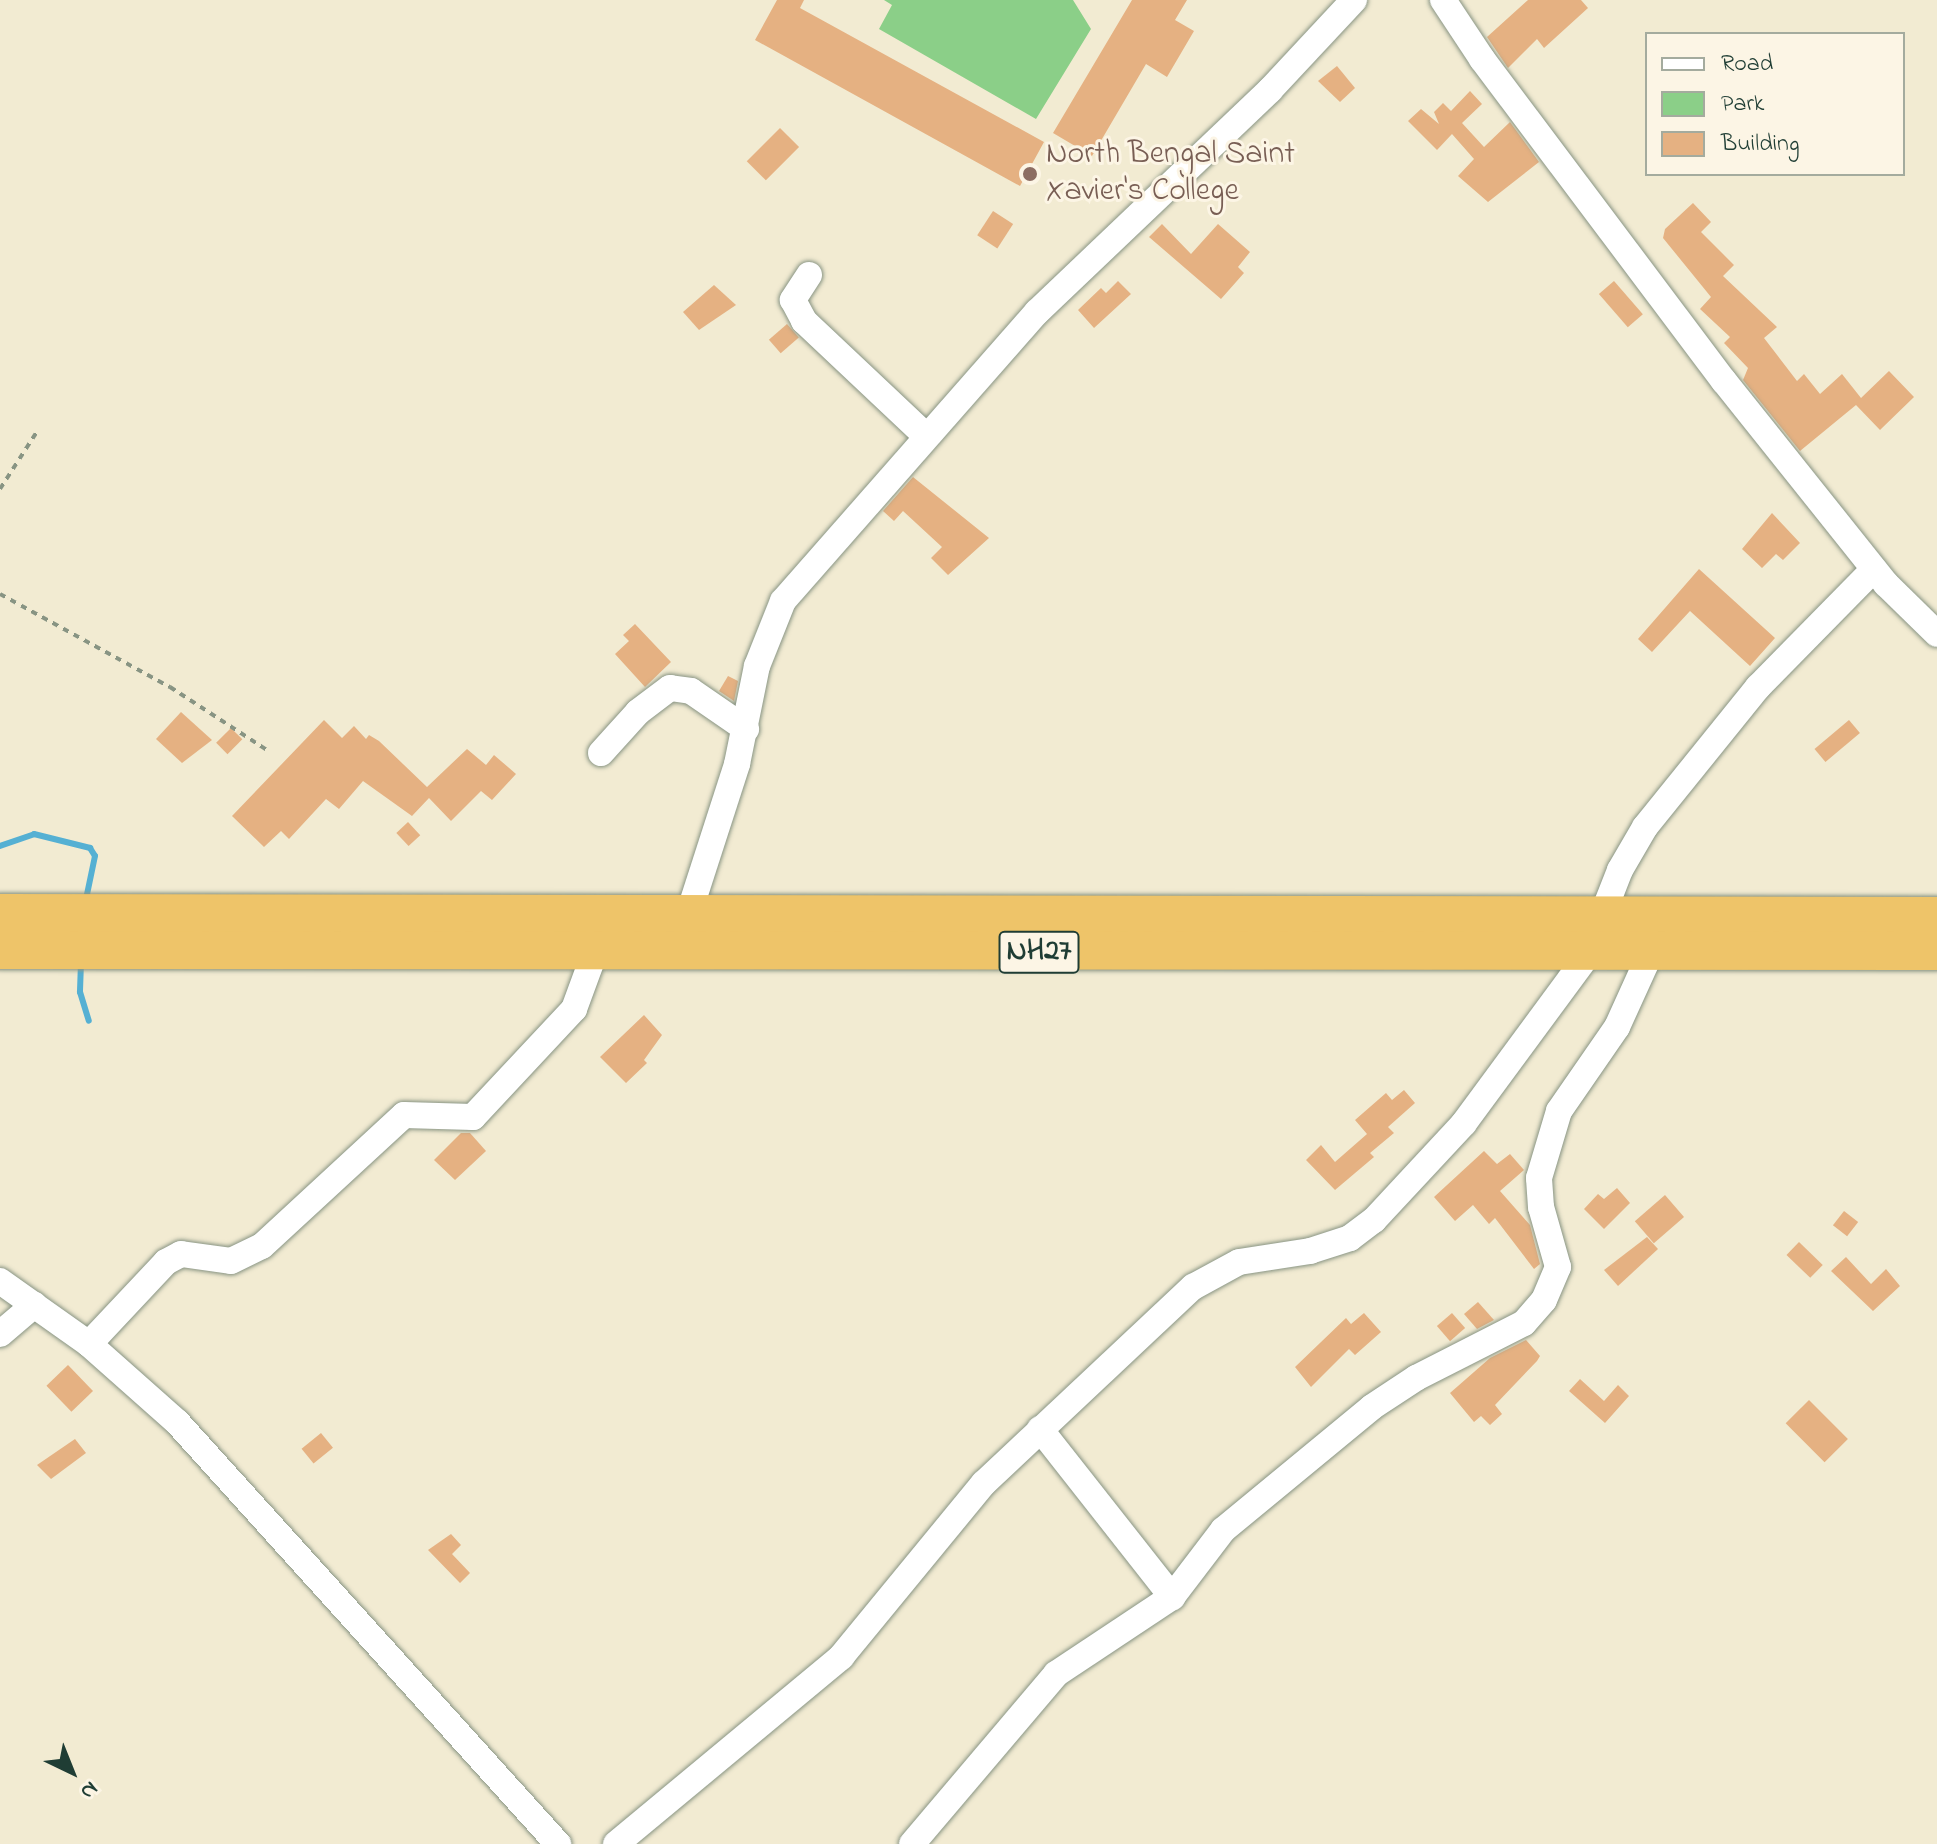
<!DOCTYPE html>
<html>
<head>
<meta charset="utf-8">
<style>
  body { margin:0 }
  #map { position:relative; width:1937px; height:1844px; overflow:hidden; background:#f2ebd2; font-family:"Indie Flower",sans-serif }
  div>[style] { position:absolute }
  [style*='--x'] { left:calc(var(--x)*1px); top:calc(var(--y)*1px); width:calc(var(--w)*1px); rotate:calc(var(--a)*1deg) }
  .green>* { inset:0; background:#8bcf88 }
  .stream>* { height:6px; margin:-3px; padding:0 3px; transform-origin:3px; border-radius:3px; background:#55b0d3 }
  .building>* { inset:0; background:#e5b182; transform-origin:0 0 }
  .path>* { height:4px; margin-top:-2px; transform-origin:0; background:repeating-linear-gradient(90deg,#889483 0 6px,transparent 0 12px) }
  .roads { filter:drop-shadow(0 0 2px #889483) drop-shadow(0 0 2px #889483) }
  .minor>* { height:26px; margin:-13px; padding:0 13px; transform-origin:13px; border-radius:13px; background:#fff }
  .highway>* { height:38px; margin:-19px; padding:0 19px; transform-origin:19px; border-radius:19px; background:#eec469 }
  .dots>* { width:22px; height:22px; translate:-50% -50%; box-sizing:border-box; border:4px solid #fcf5e5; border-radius:50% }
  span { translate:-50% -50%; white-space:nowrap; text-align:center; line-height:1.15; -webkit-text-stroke:6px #fcf5e5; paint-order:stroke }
  .shield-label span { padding:2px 6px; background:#fcf5e5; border:2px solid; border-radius:6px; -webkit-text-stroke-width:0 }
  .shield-label { font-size:30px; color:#1f3d34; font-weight:700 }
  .education-label { font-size:32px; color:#785e54 }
  .left { translate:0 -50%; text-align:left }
  .legend { position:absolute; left:1645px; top:32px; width:260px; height:144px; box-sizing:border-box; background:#fcf5e5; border:2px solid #a4ab9e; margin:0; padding:10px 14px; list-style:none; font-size:24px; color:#1f3d34 }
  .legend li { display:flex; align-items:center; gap:16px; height:40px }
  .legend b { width:40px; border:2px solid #a4ab9e }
  .north { position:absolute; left:32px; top:1732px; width:80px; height:80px; -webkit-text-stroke:6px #fcf5e5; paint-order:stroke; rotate:137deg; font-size:22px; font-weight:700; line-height:32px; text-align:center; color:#1f3d34 }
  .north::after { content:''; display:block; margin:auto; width:28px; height:36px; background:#1f3d34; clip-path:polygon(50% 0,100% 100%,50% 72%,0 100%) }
</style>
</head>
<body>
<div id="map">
  <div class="green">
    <i style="clip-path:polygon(884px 0,1073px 0,1091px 29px,1036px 119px,879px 29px,892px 5px)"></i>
  </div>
  <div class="stream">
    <i style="--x:0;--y:846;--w:36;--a:-19"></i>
    <i style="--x:34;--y:834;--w:58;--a:14"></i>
    <i style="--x:90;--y:848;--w:9;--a:58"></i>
    <i style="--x:95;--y:856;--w:44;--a:101.8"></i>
    <i style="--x:81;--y:962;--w:30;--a:92"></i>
    <i style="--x:80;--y:992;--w:30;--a:73"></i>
  </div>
  <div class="building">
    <i style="clip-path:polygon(777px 0,804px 0,800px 8px,1044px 142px,1020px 186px,755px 40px)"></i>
    <i style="clip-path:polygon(1132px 0,1187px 0,1175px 20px,1194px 31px,1167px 77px,1146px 64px,1092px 156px,1053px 133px)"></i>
    <i style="clip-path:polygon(1528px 0,1581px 0,1588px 8px,1544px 48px,1537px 39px,1508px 68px,1487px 37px)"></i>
    <i style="clip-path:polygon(1337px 66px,1355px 88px,1340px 102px,1318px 81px)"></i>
    <i style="clip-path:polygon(1470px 91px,1482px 104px,1462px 123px,1484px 147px,1510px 122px,1539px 162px,1488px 202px,1458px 176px,1474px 159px,1452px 134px,1437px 150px,1408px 121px,1421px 109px,1439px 124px,1434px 112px,1443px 103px,1451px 111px)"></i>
    <i style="left:780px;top:128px;width:27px;height:47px;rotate:45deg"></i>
    <i style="clip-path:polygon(1693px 203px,1711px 222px,1701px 232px,1734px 265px,1723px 276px,1777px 327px,1764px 338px,1797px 381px,1804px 374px,1820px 394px,1842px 374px,1861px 398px,1889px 371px,1914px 397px,1880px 430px,1856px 405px,1800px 451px,1743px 380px,1748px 368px,1724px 343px,1730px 337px,1700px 309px,1711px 297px,1663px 238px,1665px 229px)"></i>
    <i style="left:993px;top:211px;width:24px;height:29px;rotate:33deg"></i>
    <i style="clip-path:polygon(1162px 224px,1191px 254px,1218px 224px,1250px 252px,1238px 267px,1244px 273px,1221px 299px,1149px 237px)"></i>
    <i style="clip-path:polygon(1118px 281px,1131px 294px,1094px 328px,1078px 310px,1101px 288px,1106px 293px)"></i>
    <i style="left:1614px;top:281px;width:44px;height:20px;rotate:49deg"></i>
    <i style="clip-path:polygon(714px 285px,736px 305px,699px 330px,683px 312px)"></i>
    <i style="left:787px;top:324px;width:18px;height:24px;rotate:49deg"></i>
    <i style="clip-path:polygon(913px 477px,989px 538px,948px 575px,931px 558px,942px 547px,903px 511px,894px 521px,883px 511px)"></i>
    <i style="clip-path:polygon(1772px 513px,1800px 543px,1783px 560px,1776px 554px,1762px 568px,1742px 549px)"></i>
    <i style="clip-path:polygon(1699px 569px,1775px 638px,1750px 666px,1690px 611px,1652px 652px,1638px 639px)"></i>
    <i style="clip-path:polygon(635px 624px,671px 662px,645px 687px,615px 654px,629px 641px,623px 635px)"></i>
    <i style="clip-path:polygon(728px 676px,738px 681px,734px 701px,719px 691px)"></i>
    <i style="clip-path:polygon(181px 712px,212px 740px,182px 763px,156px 739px)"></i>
    <i style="clip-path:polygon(324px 720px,342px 738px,354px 726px,366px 739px,369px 735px,379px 741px,427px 787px,467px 749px,486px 765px,494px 755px,516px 774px,492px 800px,481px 791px,451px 821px,429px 798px,412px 816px,363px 781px,339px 809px,326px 799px,289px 839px,281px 831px,264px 847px,232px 816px)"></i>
    <i style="left:1849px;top:720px;width:17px;height:45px;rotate:50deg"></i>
    <i style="left:231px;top:728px;width:16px;height:21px;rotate:45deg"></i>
    <i style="left:408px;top:822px;width:18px;height:16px;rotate:47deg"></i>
    <i style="clip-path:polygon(644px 1015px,662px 1035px,644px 1060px,647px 1063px,626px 1083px,600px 1057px)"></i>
    <i style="clip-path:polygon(1404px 1090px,1415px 1103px,1388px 1127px,1394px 1133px,1370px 1153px,1374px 1157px,1335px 1190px,1306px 1160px,1321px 1145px,1335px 1162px,1367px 1134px,1355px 1120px,1386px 1093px,1392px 1100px)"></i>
    <i style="clip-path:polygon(461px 1133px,470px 1133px,486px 1151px,455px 1180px,434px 1160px)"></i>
    <i style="clip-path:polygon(1484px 1151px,1497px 1164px,1510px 1154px,1524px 1170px,1500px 1191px,1530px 1225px,1540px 1264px,1534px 1269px,1495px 1218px,1489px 1224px,1473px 1205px,1455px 1221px,1434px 1197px)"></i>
    <i style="clip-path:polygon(1617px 1188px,1630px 1203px,1604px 1229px,1584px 1209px,1598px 1194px,1604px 1199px)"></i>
    <i style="left:1665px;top:1195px;width:29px;height:40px;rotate:49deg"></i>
    <i style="left:1844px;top:1211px;width:18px;height:18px;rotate:38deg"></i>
    <i style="clip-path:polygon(1647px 1237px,1658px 1249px,1618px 1286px,1604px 1270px)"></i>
    <i style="left:1799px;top:1242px;width:33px;height:18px;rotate:44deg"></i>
    <i style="clip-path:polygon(1846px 1257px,1871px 1284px,1886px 1269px,1900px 1286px,1873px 1311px,1831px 1271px)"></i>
    <i style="clip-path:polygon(1478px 1302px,1494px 1320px,1477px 1329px,1464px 1314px)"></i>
    <i style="clip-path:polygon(1364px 1313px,1381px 1332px,1355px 1355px,1349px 1349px,1311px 1387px,1295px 1367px,1346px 1318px,1351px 1324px)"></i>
    <i style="left:1452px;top:1313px;width:20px;height:20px;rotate:49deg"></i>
    <i style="clip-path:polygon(1526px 1340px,1540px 1356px,1537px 1361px,1495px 1405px,1502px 1414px,1490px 1425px,1481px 1416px,1474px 1422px,1450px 1393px,1490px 1358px)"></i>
    <i style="left:68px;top:1365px;width:36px;height:30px;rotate:46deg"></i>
    <i style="clip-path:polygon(1580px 1379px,1604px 1401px,1618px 1385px,1629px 1396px,1605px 1423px,1569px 1391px)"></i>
    <i style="left:1809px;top:1400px;width:55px;height:33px;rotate:45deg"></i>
    <i style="left:321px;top:1433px;width:19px;height:25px;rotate:51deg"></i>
    <i style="clip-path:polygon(75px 1439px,86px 1453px,51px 1479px,37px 1465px)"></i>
    <i style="clip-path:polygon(451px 1534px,461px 1545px,452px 1554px,470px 1573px,460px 1583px,428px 1550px)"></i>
  </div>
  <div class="path">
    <i style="--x:0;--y:489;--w:70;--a:-57.2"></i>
    <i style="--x:0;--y:594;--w:194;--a:28.7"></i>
    <i style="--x:170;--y:687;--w:119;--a:33"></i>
  </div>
  <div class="roads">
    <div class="minor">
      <i style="--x:1443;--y:0;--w:71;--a:56.5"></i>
      <i style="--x:1482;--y:59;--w:403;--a:53.1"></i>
      <i style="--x:1724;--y:381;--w:260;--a:51.4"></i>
      <i style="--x:1886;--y:584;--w:71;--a:44.4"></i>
      <i style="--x:809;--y:275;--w:30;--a:123"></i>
      <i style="--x:793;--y:300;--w:24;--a:62"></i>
      <i style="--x:804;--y:321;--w:168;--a:43.3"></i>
      <i style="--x:601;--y:753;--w:55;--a:-47.9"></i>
      <i style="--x:638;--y:712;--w:40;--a:-37"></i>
      <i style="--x:670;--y:688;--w:21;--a:8"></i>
      <i style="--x:691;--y:691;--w:67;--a:34.6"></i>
      <i style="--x:688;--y:916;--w:160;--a:-72.1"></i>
      <i style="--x:737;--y:764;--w:100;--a:-78.5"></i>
      <i style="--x:757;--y:666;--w:70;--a:-68.2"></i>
      <i style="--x:783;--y:601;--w:385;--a:-48.7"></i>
      <i style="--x:1037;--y:312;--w:322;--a:-43.6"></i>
      <i style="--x:1270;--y:90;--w:123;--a:-47"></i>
      <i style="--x:1602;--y:916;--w:49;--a:-68.6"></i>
      <i style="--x:1620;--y:870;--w:50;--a:-59.8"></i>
      <i style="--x:1645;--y:827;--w:180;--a:-51.1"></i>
      <i style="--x:1758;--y:687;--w:165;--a:-45.5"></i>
      <i style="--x:0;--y:1281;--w:109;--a:35.3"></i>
      <i style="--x:89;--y:1344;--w:118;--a:41.6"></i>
      <i style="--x:177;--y:1422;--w:569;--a:47.92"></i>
      <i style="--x:0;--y:1334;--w:45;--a:-40.5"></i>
      <i style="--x:89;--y:1344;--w:112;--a:-46.8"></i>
      <i style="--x:166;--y:1262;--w:17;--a:-28"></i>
      <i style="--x:181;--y:1254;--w:50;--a:8"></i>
      <i style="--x:231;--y:1261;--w:34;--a:-26"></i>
      <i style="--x:262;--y:1246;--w:193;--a:-42.7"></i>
      <i style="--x:404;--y:1115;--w:69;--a:1.7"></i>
      <i style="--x:473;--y:1117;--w:148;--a:-46.9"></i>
      <i style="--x:574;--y:1009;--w:61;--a:-69.8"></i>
      <i style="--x:1040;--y:1429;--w:214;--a:51.8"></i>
      <i style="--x:616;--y:1844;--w:293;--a:-39.7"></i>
      <i style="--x:841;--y:1657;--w:225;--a:-50.6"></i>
      <i style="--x:984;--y:1483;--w:287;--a:-43.2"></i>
      <i style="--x:1193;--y:1287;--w:52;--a:-28.5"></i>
      <i style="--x:1239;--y:1262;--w:72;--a:-8.8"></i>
      <i style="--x:1310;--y:1251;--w:42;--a:-18"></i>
      <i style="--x:1350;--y:1238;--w:30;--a:-37"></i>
      <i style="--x:1374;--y:1220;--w:132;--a:-47.1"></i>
      <i style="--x:1464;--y:1123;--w:214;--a:-53.6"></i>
      <i style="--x:912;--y:1844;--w:223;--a:-49.7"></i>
      <i style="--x:1056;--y:1674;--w:139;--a:-33.6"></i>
      <i style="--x:1172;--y:1597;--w:84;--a:-52.7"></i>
      <i style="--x:1223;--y:1530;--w:193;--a:-39.5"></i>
      <i style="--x:1372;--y:1407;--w:53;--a:-33.4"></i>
      <i style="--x:1416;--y:1378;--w:121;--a:-27"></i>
      <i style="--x:1524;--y:1323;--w:30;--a:-49"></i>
      <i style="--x:1544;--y:1300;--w:36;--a:-67"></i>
      <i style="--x:1558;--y:1267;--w:62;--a:-105.8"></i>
      <i style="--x:1541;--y:1207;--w:29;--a:-94"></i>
      <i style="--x:1539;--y:1178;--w:70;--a:-73.4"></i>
      <i style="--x:1559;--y:1111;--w:102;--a:-55.4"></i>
      <i style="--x:1617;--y:1027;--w:82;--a:-65.6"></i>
    </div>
    <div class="highway">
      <i style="--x:0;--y:913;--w:1937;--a:0.09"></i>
      <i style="--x:0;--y:950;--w:1937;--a:0.03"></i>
    </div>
  </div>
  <div class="dots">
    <i style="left:1030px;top:174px;background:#8d6e63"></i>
  </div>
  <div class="shield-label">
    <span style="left:1039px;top:952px">NH27</span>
  </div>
  <div class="education-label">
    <span class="left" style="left:1046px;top:174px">North Bengal Saint<br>Xavier's College</span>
  </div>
  <ul class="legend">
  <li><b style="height:10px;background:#fff"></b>Road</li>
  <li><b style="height:22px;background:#8bcf88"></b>Park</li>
  <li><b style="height:22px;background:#e5b182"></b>Building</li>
  </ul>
  <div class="north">N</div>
</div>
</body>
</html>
